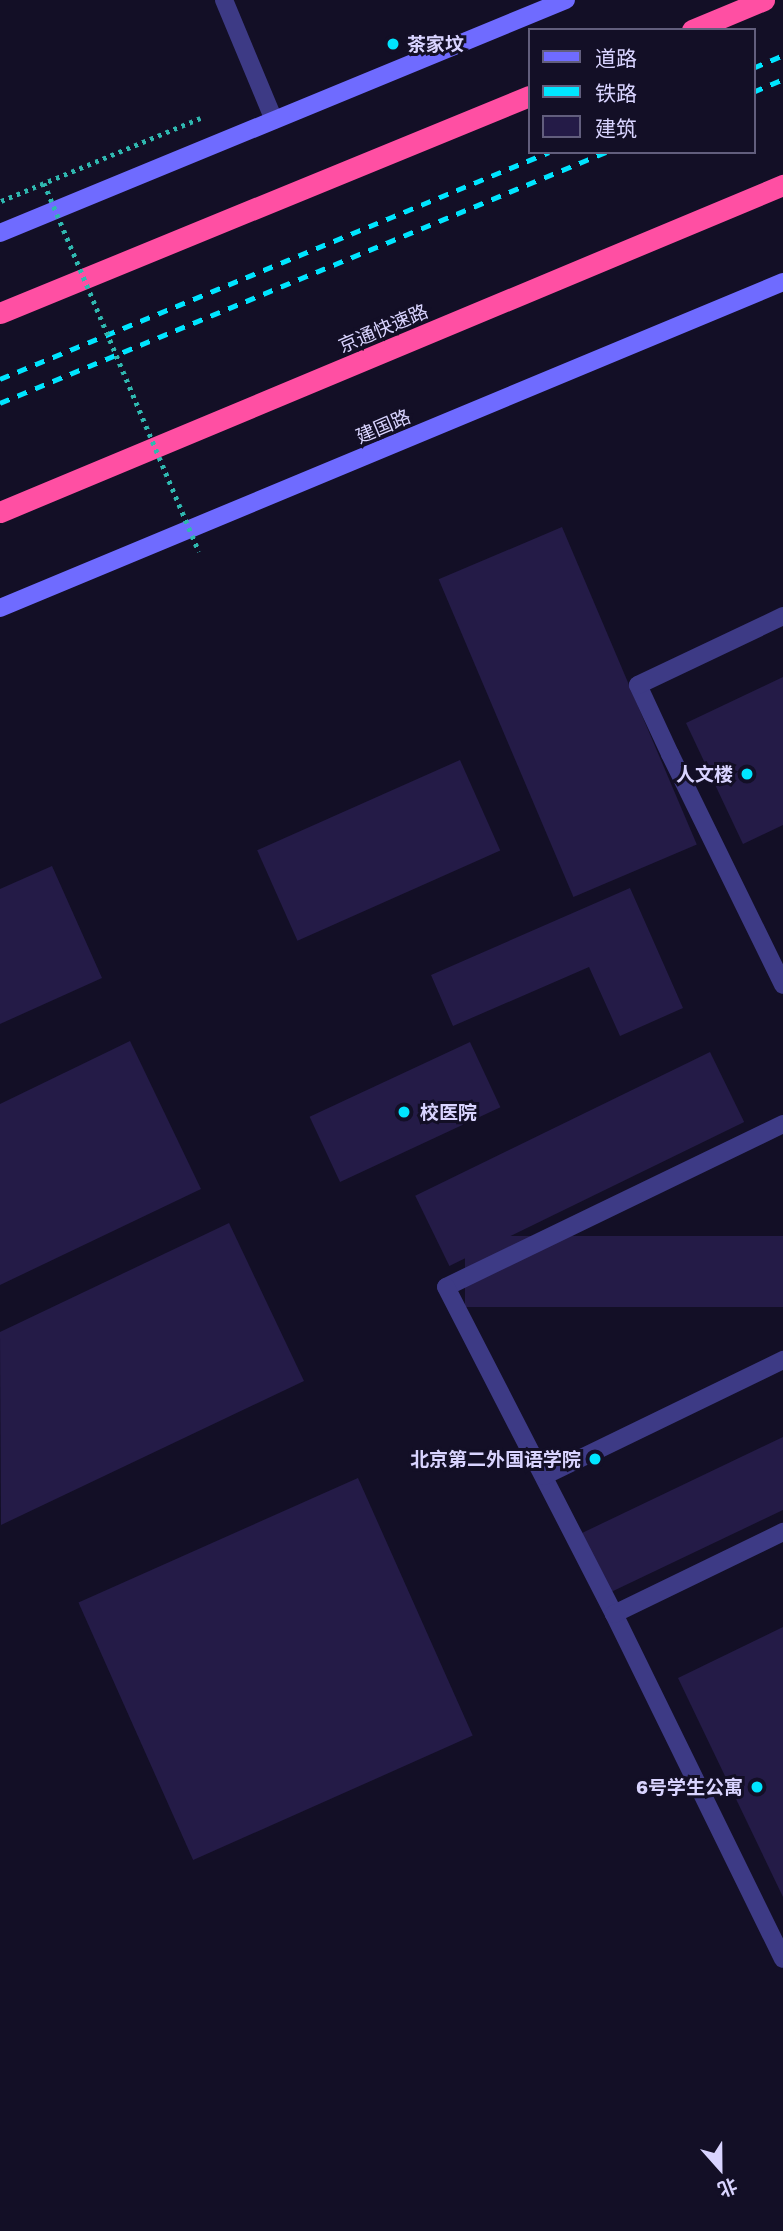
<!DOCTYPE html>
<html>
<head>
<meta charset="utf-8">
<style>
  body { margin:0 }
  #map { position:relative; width:783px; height:2231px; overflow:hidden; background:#130f26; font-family:"Golos Text","Noto Sans SC",sans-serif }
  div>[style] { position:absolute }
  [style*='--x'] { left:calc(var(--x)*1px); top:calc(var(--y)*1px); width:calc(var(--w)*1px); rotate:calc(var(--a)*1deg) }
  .building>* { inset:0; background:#241b47; transform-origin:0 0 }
  .path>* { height:4.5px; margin-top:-2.25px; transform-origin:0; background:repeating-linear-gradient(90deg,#2fb8b0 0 3.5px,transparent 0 8.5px) }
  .service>* { height:18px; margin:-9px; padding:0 9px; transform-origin:9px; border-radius:9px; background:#3d3a85 }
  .minor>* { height:18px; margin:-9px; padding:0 9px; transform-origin:9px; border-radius:9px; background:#3d3a85 }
  .secondary>* { height:18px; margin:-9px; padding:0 9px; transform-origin:9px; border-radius:9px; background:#6f6bff }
  .motorway>* { height:21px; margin:-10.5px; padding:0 10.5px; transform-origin:10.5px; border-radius:10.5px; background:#ff4fa3 }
  .rail>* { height:5px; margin-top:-2.5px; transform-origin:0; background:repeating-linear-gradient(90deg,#00e5ff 0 10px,transparent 0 19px) }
  .path-bridge>* { height:4.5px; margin-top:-2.25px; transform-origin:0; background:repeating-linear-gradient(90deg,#2fb8b0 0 3.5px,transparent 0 8.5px) }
  .dots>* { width:19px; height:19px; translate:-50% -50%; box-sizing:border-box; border:4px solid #130f26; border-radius:50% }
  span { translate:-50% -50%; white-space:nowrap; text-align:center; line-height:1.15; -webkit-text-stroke:6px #130f26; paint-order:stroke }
  .poi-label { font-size:19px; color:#d9d4ff; font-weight:700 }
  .left { translate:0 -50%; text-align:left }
  .right { translate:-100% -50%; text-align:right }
  .street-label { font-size:19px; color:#d9d4ff }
  .legend { position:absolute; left:528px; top:28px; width:228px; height:126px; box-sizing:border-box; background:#130f26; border:2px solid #625e7d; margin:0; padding:9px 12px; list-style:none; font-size:21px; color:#d9d4ff }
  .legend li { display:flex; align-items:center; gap:14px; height:35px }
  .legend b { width:35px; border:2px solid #625e7d }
  .north { position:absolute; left:685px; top:2133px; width:70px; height:70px; -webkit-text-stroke:5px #130f26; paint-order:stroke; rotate:159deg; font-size:19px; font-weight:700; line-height:28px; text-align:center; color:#d9d4ff }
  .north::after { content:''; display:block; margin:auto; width:24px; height:32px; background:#d9d4ff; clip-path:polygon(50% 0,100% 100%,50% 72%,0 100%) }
</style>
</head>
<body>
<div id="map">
  <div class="building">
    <i style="left:562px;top:527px;width:345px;height:134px;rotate:67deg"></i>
    <i style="clip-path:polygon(783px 677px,783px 825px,743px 844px,686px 723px)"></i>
    <i style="left:460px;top:760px;width:99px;height:222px;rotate:66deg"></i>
    <i style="clip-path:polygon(52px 866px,102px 978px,0 1024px,0 889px)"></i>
    <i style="clip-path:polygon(630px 888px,683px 1008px,620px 1036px,589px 967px,453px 1026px,431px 975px)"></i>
    <i style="clip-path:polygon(130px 1041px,201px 1189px,0 1285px,0 1104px)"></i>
    <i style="left:470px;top:1042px;width:72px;height:177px;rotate:65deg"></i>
    <i style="left:710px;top:1052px;width:78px;height:328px;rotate:64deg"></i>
    <i style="clip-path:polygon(229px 1223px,304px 1381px,1px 1525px,0 1332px)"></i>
    <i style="left:783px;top:1236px;width:71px;height:318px;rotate:90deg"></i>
    <i style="clip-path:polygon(783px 1437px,783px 1510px,611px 1592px,582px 1533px)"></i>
    <i style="left:358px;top:1478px;width:282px;height:306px;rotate:66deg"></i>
    <i style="clip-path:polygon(783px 1627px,783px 1897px,678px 1678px)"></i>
  </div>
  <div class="path">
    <i style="--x:1;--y:201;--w:216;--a:-22.6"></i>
  </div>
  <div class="service">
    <i style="--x:670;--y:754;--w:257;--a:63.9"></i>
  </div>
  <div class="minor">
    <i style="--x:224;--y:0;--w:130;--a:67.4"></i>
    <i style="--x:670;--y:754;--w:76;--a:-114.9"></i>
    <i style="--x:638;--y:685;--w:161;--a:-25.4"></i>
    <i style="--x:783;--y:1124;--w:374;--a:154.2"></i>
    <i style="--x:446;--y:1287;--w:368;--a:62.8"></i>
    <i style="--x:614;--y:1614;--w:384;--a:63.9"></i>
    <i style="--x:544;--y:1476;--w:266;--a:-25.9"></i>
    <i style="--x:614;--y:1614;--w:188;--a:-25.9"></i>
  </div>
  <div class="secondary">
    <i style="--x:0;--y:233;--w:612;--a:-22.38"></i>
    <i style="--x:0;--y:608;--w:848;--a:-22.6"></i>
  </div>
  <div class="motorway">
    <i style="--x:692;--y:30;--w:78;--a:-22.6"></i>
    <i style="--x:0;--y:313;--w:572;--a:-22.3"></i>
    <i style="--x:0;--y:512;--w:849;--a:-22.67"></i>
  </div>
  <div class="rail">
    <i style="--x:753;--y:68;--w:33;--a:-23"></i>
    <i style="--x:753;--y:92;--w:33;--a:-23"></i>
    <i style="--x:0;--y:379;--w:594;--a:-22.46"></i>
    <i style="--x:0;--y:403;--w:656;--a:-22.5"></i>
  </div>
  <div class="path-bridge">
    <i style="--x:44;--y:183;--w:400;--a:67.2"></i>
  </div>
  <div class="dots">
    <i style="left:393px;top:44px;background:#00e5ff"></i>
    <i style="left:747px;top:774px;background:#00e5ff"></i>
    <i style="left:404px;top:1112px;background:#00e5ff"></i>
    <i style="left:595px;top:1459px;background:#00e5ff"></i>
    <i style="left:757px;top:1787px;background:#00e5ff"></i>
  </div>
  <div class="poi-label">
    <span class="left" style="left:407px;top:44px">茶家坟</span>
    <span class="right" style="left:733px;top:774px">人文楼</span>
    <span class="left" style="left:420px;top:1112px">校医院</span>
    <span class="right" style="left:581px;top:1459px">北京第二外国语学院</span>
    <span class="right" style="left:743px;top:1787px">6号学生公寓</span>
  </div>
  <div class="street-label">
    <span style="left:383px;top:328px;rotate:-23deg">京通快速路</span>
    <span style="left:383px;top:426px;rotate:-23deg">建国路</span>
  </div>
  <ul class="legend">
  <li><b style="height:9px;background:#6f6bff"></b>道路</li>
  <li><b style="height:9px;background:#00e5ff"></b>铁路</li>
  <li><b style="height:19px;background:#241b47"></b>建筑</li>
  </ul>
  <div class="north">北</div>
</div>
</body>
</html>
